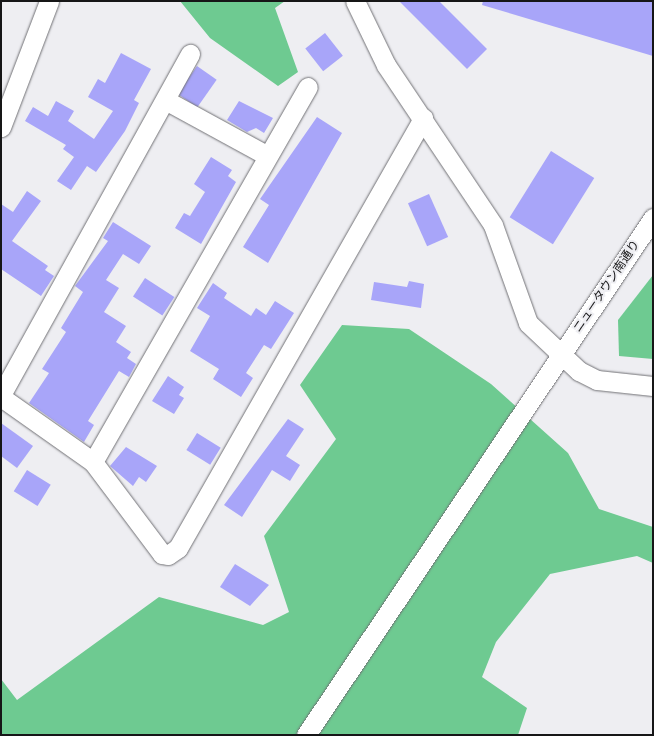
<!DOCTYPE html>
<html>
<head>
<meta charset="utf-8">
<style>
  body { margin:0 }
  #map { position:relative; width:654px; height:736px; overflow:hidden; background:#eeeef2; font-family:Manrope,"Noto Sans JP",sans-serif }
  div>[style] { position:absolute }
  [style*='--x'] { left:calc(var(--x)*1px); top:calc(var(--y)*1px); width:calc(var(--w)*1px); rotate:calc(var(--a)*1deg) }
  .forest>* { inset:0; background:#6eca91 }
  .building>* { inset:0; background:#a8a5f9; transform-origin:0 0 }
  .roads { filter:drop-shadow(0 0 1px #717175) drop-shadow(0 0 1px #717175) }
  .minor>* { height:19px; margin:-9.5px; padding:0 9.5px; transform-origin:9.5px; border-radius:9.5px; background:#fff }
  span { translate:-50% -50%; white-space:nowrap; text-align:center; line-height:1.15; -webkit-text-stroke:4px #eeeef2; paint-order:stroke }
  .street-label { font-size:12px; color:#161617 }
  .frame { position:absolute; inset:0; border:2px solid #161617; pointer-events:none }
</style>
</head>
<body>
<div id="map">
  <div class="forest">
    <i style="clip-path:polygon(180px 1px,285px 1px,275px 8px,298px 72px,278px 86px,210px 38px)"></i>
    <i style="clip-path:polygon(653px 275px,653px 359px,619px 356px,618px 320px)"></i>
    <i style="clip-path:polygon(342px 325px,409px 329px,491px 384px,568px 453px,599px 509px,653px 527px,653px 563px,637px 556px,550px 574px,496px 642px,482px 677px,527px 708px,518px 735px,1px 735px,1px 679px,17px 700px,159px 597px,263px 625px,289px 612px,264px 536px,336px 439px,300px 385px)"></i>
  </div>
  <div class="building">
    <i style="clip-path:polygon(399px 1px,439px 1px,487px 49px,467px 69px)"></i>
    <i style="clip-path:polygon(483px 1px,653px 1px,653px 56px,482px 5px)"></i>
    <i style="left:325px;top:33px;width:29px;height:25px;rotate:52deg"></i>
    <i style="clip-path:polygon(121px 53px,151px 69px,134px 100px,139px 103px,125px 131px,96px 172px,87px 166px,71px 190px,57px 181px,74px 157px,63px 149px,66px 145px,25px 121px,33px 107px,48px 116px,56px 101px,74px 111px,68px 121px,94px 139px,113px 111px,88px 97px,98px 79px,105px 83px)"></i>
    <i style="left:197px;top:66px;width:24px;height:34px;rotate:35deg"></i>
    <i style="clip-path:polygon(239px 101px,273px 118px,264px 133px,256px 128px,247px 132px,227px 120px)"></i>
    <i style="clip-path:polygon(317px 117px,342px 133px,268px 263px,243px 247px,269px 205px,260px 199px)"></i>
    <i style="left:551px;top:151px;width:51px;height:78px;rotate:32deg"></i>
    <i style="clip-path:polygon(211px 157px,232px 170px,228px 176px,236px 182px,201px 244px,175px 228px,184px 213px,190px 216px,205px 192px,194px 184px)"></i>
    <i style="clip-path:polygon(27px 191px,41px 201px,12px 241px,48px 266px,45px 270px,54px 276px,41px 296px,1px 269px,1px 204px,13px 212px)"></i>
    <i style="left:429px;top:194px;width:47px;height:23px;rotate:66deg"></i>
    <i style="clip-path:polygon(113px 222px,151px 246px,139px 264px,123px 254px,106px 280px,119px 288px,104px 312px,126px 326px,116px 342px,131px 352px,127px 358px,136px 364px,129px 377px,119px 371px,88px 421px,94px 425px,84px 442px,29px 403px,49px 373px,42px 369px,66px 332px,61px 328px,83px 292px,75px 286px,108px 241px,103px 238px)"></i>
    <i style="left:145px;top:278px;width:35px;height:22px;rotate:33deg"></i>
    <i style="clip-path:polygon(409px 281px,424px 284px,421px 308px,371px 300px,374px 282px,407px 287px)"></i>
    <i style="clip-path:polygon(213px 283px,227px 293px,224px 298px,251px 316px,256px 308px,266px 315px,275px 301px,294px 313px,271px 349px,264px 345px,246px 373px,253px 378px,241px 397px,213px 379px,219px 369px,190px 351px,210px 316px,197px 308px)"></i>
    <i style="clip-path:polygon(168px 376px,184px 387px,179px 395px,184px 398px,174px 414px,152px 401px)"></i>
    <i style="clip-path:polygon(288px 419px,304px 429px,286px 456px,300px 465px,290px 481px,272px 470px,242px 517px,224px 505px)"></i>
    <i style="clip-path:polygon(1px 423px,33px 446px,17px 468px,1px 456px)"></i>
    <i style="left:197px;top:433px;width:28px;height:20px;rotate:32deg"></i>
    <i style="clip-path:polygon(126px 447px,157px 466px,146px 482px,139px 477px,133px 486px,110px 466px)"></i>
    <i style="left:27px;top:470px;width:28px;height:25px;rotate:32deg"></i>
    <i style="clip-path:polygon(235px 564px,269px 585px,250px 606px,220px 587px)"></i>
  </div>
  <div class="roads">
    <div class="minor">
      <i style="--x:355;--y:1;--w:71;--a:64.2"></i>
      <i style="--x:386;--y:65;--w:192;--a:56.2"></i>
      <i style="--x:493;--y:225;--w:104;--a:70.3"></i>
      <i style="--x:528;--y:323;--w:70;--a:43.3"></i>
      <i style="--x:579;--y:371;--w:20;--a:27"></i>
      <i style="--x:597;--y:380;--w:56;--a:6.1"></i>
      <i style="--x:167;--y:101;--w:113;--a:28.6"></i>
      <i style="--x:1;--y:127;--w:135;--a:-69.1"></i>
      <i style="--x:1;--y:395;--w:390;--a:-61"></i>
      <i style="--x:1;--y:397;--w:113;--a:35.2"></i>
      <i style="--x:93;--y:462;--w:115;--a:53.1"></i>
      <i style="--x:162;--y:554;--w:6;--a:9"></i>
      <i style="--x:168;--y:555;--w:12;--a:-35"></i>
      <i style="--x:178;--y:548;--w:495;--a:-60.3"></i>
      <i style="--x:93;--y:462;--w:432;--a:-60.2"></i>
      <i style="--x:306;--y:735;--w:623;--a:-56.13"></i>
    </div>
  </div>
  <div class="street-label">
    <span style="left:606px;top:286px;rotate:-56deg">ニュータウン南通り</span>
  </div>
  <div class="frame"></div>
</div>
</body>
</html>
